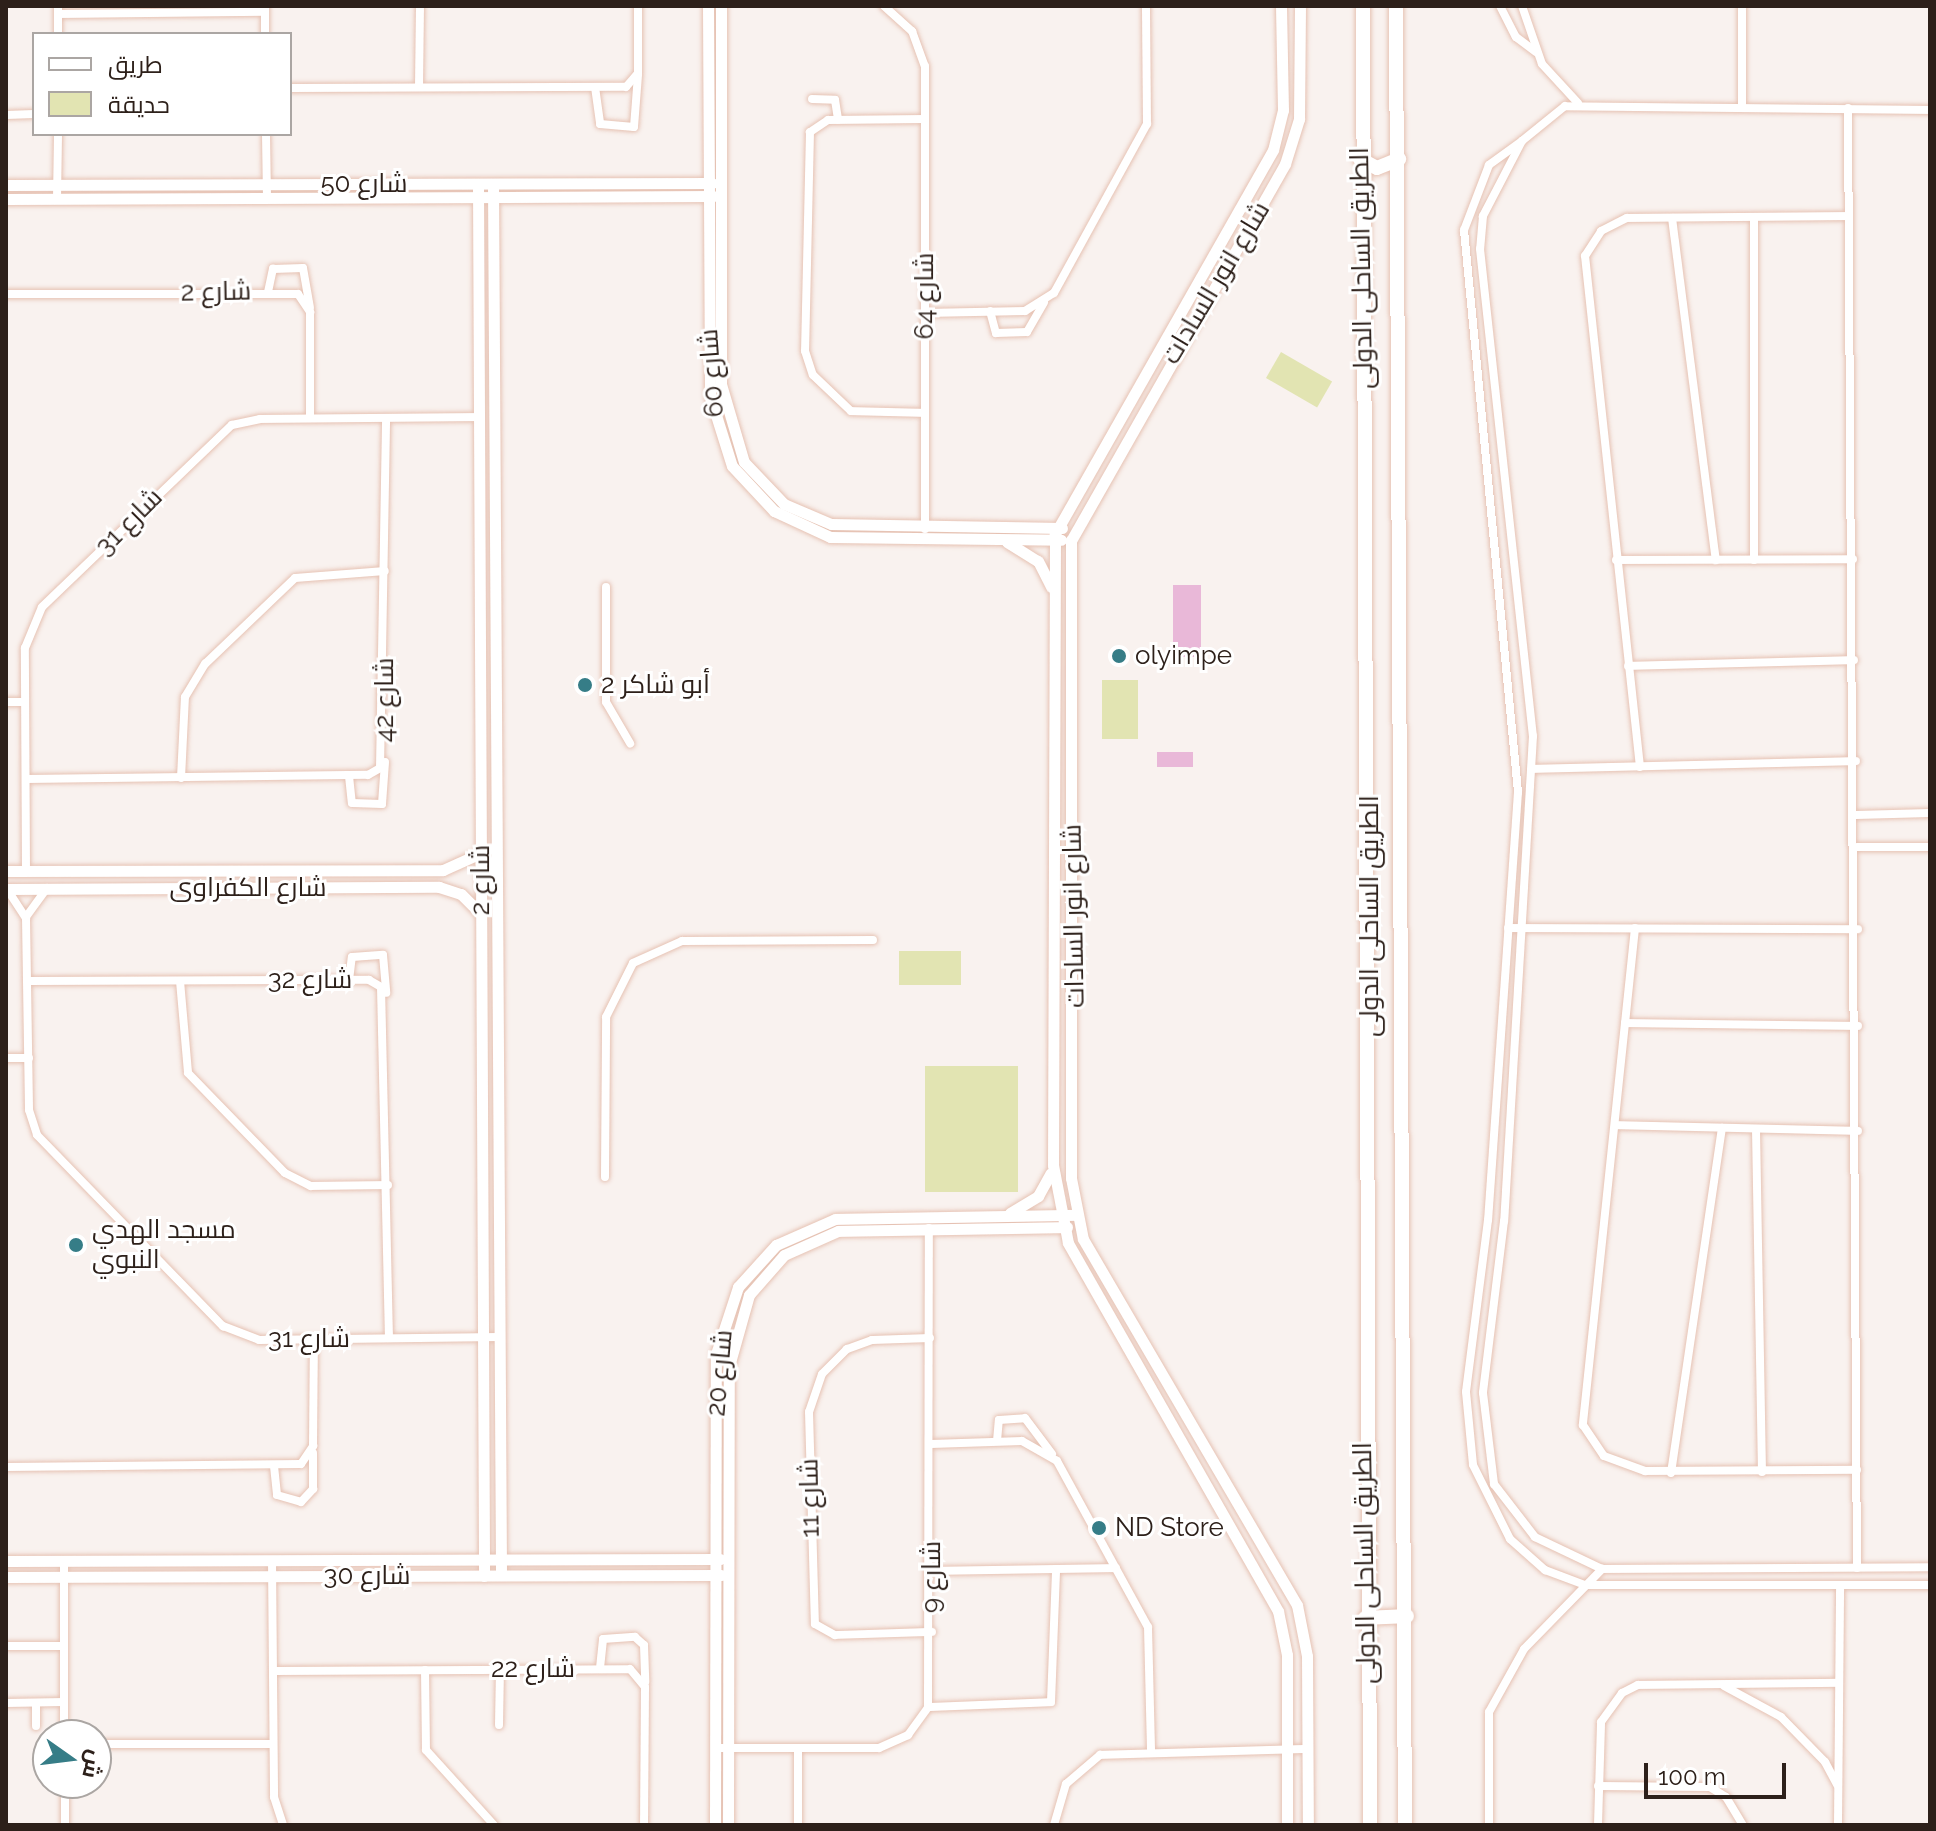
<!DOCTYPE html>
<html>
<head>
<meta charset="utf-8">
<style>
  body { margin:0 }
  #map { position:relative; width:1936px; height:1831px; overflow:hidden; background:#f9f2ef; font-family:Raleway,Cairo,sans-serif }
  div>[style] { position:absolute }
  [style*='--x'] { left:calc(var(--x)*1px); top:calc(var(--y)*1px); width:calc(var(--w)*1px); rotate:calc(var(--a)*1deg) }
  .green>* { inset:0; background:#e2e4b2; transform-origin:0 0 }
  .water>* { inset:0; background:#e9b8d8; transform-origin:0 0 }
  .roads { filter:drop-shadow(0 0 2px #e6c2b3) drop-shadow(0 0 2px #e6c2b3) }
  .street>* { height:8px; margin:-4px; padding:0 4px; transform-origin:4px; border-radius:4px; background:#fff }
  .secondary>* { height:11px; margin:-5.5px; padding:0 5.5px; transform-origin:5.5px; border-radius:5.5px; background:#fff }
  .highway>* { height:14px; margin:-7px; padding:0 7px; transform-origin:7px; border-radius:7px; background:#fff }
  .dots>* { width:22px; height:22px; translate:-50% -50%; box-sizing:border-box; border:4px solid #fff; border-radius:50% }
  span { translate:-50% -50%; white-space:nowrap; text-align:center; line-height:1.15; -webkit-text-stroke:6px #fff; paint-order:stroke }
  .street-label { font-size:26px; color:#2d201a }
  .poi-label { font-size:26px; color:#2d201a }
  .left { translate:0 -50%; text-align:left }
  .frame { position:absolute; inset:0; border:8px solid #2d201a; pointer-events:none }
  .legend { position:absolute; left:32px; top:32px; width:260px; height:104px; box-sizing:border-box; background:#fff; border:2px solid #aba6a3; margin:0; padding:10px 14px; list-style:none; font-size:24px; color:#2d201a }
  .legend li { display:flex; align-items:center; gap:16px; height:40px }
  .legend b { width:40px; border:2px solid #aba6a3 }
  .north { position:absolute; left:32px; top:1719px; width:80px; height:80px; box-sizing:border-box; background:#fff; border:2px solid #aba6a3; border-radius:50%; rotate:104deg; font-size:22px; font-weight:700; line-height:32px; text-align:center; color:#2d201a }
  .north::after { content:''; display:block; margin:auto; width:28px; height:36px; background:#367d87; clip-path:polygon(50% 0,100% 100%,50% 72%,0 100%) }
  .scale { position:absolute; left:1644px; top:1763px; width:142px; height:36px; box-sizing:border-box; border:4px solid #2d201a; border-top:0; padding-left:10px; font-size:24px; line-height:28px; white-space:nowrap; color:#2d201a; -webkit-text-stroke:6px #fff; paint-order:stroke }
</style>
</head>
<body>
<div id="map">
  <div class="green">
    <i style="left:1281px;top:352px;width:59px;height:30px;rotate:30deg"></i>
    <i style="left:1102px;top:680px;width:36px;height:59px"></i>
    <i style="left:899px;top:951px;width:62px;height:34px"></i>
    <i style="left:925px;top:1066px;width:93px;height:126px"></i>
  </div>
  <div class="water">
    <i style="left:1173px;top:585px;width:28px;height:72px"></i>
    <i style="left:1157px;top:752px;width:36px;height:15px"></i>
  </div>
  <div class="roads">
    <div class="street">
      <i style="--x:265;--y:6;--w:28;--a:90"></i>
      <i style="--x:884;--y:6;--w:38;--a:42"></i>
      <i style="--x:912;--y:31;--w:37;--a:70"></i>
      <i style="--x:925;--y:66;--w:463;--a:90"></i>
      <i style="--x:1500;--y:6;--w:35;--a:63"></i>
      <i style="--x:1516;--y:37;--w:25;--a:37"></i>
      <i style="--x:1522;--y:6;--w:61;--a:71"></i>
      <i style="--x:1542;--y:64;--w:53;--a:47.3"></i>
      <i style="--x:1742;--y:6;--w:100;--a:90"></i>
      <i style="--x:58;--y:14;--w:207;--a:-0.6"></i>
      <i style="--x:58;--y:34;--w:28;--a:-90"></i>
      <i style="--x:419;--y:87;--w:81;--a:-89.3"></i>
      <i style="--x:595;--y:87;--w:37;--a:82"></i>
      <i style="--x:600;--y:124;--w:34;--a:5"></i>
      <i style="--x:634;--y:127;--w:52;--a:-85.6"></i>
      <i style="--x:290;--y:88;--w:336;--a:-0.2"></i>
      <i style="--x:626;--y:87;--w:18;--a:-49"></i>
      <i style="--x:638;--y:73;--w:67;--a:-90"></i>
      <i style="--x:812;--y:99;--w:23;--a:2"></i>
      <i style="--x:835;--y:100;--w:20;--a:81"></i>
      <i style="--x:1848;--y:108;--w:1460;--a:89.65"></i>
      <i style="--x:1930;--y:110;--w:365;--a:-179.4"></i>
      <i style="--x:1565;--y:106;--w:55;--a:140.9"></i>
      <i style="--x:1522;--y:141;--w:85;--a:117.5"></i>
      <i style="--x:1483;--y:216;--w:33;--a:95"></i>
      <i style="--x:1480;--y:249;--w:490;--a:83.8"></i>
      <i style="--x:1533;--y:736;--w:486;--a:93.4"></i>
      <i style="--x:1504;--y:1221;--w:173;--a:97"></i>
      <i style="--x:1483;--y:1393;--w:92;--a:83.1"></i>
      <i style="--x:1494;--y:1484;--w:67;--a:52.3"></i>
      <i style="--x:1535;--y:1537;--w:74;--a:25.5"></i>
      <i style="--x:1602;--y:1569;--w:328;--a:-0.3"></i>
      <i style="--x:6;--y:115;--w:28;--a:-2"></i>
      <i style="--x:925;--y:119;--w:97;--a:179.4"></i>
      <i style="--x:828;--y:120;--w:22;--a:146"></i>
      <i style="--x:810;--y:132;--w:219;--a:91.3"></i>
      <i style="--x:805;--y:351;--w:25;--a:72"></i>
      <i style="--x:813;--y:375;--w:52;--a:43.5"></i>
      <i style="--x:851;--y:411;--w:74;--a:1.5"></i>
      <i style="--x:266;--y:134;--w:64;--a:89.1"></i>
      <i style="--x:1522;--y:141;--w:41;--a:144"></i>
      <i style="--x:1489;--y:165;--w:70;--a:111"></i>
      <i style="--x:1464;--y:230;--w:565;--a:84.51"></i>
      <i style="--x:1518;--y:792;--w:429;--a:94"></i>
      <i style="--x:1488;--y:1220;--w:173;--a:97.3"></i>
      <i style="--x:1466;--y:1392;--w:73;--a:84.5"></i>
      <i style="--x:1473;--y:1465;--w:83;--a:63.4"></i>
      <i style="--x:1510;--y:1539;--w:47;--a:41.5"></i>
      <i style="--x:1545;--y:1570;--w:43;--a:20.6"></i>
      <i style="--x:1585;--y:1585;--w:345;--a:0"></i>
      <i style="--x:57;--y:199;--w:65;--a:-89.1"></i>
      <i style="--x:1672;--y:218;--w:345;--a:82.7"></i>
      <i style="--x:268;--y:292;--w:24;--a:-78"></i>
      <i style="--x:273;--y:269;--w:30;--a:-2"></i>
      <i style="--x:303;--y:268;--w:40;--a:80"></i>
      <i style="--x:6;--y:294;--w:292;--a:0"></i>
      <i style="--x:298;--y:294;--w:22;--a:56"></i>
      <i style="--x:310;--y:312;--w:106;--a:90"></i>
      <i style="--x:990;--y:311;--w:23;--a:75"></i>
      <i style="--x:996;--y:333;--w:31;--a:-2"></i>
      <i style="--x:1027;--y:332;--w:34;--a:-60"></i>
      <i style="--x:925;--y:313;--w:100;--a:-1.1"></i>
      <i style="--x:1025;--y:311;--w:34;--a:-32"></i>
      <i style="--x:1054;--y:293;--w:193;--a:-61.2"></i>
      <i style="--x:1147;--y:124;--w:118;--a:-90.5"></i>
      <i style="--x:1616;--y:560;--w:237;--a:-0.2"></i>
      <i style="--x:1754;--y:560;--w:343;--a:-90"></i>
      <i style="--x:606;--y:587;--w:115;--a:90"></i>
      <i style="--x:606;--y:702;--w:48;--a:59.7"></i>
      <i style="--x:1628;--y:666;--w:226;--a:-1.5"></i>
      <i style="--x:6;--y:702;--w:19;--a:0"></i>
      <i style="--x:1640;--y:767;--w:514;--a:-96.14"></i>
      <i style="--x:1585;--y:256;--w:30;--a:-57"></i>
      <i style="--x:1601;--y:231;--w:29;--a:-27"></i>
      <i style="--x:1627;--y:218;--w:222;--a:-0.5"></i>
      <i style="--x:1532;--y:769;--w:324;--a:-1.4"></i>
      <i style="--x:349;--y:776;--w:27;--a:84"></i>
      <i style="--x:352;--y:803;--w:30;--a:2"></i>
      <i style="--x:382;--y:804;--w:42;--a:-85.9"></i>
      <i style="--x:181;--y:778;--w:81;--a:-87.2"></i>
      <i style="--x:185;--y:697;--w:39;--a:-59"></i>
      <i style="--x:205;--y:664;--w:124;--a:-43.7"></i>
      <i style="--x:295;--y:578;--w:90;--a:-4.4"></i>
      <i style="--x:26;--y:779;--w:342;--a:-0.7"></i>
      <i style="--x:368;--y:775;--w:14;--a:-30"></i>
      <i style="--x:380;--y:768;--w:350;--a:-89"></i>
      <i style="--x:1856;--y:815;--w:74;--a:-1.5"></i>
      <i style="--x:1857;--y:847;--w:73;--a:0"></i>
      <i style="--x:26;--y:871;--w:223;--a:-90.3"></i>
      <i style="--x:25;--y:648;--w:44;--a:-67.5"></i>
      <i style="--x:42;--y:607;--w:263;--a:-43.8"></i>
      <i style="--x:232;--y:425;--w:29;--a:-12"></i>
      <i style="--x:260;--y:419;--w:219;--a:-0.5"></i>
      <i style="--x:7;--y:889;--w:35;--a:57"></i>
      <i style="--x:26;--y:918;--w:192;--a:89.1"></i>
      <i style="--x:29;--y:1110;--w:26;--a:72"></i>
      <i style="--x:37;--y:1135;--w:267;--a:45.8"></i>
      <i style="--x:223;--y:1326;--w:39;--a:21"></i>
      <i style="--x:259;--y:1340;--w:240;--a:-0.7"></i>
      <i style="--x:26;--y:917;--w:36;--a:-54"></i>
      <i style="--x:1508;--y:928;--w:350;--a:0.2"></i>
      <i style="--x:1635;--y:928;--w:500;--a:96"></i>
      <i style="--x:1583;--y:1425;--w:37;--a:56"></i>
      <i style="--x:1604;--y:1456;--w:44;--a:20.1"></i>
      <i style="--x:1645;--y:1471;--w:212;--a:-0.3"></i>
      <i style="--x:349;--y:980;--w:23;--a:-83"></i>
      <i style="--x:352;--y:957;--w:31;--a:-4"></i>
      <i style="--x:383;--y:955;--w:38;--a:85"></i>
      <i style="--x:27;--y:981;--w:342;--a:-0.2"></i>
      <i style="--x:369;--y:980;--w:14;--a:30"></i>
      <i style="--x:381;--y:987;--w:351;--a:88.7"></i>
      <i style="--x:180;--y:981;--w:92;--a:85"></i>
      <i style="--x:188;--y:1073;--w:139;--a:45.9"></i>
      <i style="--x:285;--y:1173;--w:29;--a:27"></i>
      <i style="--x:311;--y:1186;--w:77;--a:-0.7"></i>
      <i style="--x:1625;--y:1023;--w:233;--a:0.7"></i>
      <i style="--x:6;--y:1058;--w:23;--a:0"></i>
      <i style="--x:1615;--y:1125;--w:243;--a:1.4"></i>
      <i style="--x:1756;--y:1129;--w:343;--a:89"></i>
      <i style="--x:605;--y:1177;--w:160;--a:-89.6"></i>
      <i style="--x:606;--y:1017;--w:60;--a:-63.4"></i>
      <i style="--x:633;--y:963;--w:54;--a:-24.2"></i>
      <i style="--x:682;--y:941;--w:191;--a:-0.3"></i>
      <i style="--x:930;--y:1338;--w:58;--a:178"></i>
      <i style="--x:872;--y:1340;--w:27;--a:160"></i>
      <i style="--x:847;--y:1349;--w:35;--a:135"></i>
      <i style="--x:822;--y:1374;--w:40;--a:108.9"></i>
      <i style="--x:809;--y:1412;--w:212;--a:88.4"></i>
      <i style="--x:815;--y:1624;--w:23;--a:29"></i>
      <i style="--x:835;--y:1635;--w:97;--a:-1.8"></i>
      <i style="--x:997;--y:1441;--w:21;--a:-85"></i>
      <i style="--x:999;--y:1420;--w:26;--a:-4"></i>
      <i style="--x:1025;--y:1418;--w:45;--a:53.1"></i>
      <i style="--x:931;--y:1444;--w:91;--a:-1.9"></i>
      <i style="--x:1022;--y:1441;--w:40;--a:29.7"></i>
      <i style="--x:1057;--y:1461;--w:189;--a:61.3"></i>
      <i style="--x:1148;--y:1627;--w:125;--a:88.6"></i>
      <i style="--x:274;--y:1466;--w:29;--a:84"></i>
      <i style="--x:277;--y:1495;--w:25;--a:16"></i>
      <i style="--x:301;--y:1502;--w:18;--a:-47"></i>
      <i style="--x:313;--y:1489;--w:36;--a:-90"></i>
      <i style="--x:6;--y:1467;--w:295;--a:-0.6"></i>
      <i style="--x:301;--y:1464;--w:22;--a:-56"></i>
      <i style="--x:313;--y:1446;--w:107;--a:-89.5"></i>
      <i style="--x:1671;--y:1473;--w:349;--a:-81.6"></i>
      <i style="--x:64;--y:1561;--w:174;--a:90"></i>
      <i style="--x:272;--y:1561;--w:236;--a:89.5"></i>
      <i style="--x:274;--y:1797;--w:29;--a:72"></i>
      <i style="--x:932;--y:1571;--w:184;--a:-0.9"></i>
      <i style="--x:6;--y:1646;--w:58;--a:0"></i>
      <i style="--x:600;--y:1668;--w:29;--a:-84"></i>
      <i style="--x:603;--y:1639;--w:32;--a:-4"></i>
      <i style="--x:635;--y:1637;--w:12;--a:42"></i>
      <i style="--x:644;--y:1645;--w:37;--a:88"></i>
      <i style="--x:425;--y:1670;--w:80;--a:89.3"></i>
      <i style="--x:426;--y:1750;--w:101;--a:47.8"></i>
      <i style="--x:273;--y:1671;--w:357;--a:-0.3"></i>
      <i style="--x:630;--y:1669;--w:23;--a:50"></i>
      <i style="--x:645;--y:1687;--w:138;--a:90.4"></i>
      <i style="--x:1724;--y:1686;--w:65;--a:28.5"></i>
      <i style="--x:1781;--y:1717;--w:63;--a:45.6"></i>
      <i style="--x:1825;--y:1762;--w:26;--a:62"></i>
      <i style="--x:6;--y:1703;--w:58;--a:-1"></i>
      <i style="--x:928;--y:1707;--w:123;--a:-2.3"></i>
      <i style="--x:1051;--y:1702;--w:133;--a:-87.8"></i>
      <i style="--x:499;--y:1725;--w:56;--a:-89"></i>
      <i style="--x:36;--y:1726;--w:23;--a:-90"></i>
      <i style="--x:96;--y:1744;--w:177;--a:0"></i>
      <i style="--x:715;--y:1748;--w:164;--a:0"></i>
      <i style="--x:879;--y:1748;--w:32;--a:-24"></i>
      <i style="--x:908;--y:1735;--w:34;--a:-54"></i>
      <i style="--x:928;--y:1707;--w:479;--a:-89.9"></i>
      <i style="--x:65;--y:1783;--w:42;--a:90"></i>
      <i style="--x:1598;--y:1786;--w:112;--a:0.5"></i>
      <i style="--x:1710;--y:1787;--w:19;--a:32"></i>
      <i style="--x:1726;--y:1797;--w:33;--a:59"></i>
      <i style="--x:798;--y:1825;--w:76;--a:-90"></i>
      <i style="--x:1054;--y:1825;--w:43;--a:-73.7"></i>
      <i style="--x:1066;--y:1784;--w:45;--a:-40.5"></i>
      <i style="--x:1100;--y:1755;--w:208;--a:-1.7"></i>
      <i style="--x:1489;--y:1825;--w:113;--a:-90"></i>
      <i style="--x:1489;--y:1712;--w:72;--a:-60.9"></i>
      <i style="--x:1524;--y:1649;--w:112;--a:-45.7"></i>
      <i style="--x:1598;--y:1825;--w:103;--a:-88.3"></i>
      <i style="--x:1601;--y:1722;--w:36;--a:-54"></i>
      <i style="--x:1622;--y:1693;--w:18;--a:-27"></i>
      <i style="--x:1638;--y:1685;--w:201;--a:-0.6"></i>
      <i style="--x:1838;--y:1825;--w:239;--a:-89.5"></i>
    </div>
    <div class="secondary">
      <i style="--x:708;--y:6;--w:390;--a:89.7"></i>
      <i style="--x:710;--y:396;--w:73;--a:72.6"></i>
      <i style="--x:732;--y:466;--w:62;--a:47"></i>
      <i style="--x:774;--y:511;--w:62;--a:24.9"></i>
      <i style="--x:830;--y:537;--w:231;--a:0.7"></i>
      <i style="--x:721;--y:6;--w:378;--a:90"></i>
      <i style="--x:721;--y:384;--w:81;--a:73.6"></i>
      <i style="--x:744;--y:462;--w:58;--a:46.4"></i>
      <i style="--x:784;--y:504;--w:51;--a:23.1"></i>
      <i style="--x:831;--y:524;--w:231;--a:1"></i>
      <i style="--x:1281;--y:6;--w:104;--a:88.9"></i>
      <i style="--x:1283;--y:110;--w:41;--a:104"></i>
      <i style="--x:1273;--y:150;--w:442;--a:119.6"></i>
      <i style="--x:1055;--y:534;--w:631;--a:90.18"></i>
      <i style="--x:1053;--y:1165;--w:79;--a:79.1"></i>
      <i style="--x:1068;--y:1243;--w:424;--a:60.3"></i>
      <i style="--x:1278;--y:1611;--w:45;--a:78.4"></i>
      <i style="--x:1287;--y:1655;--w:170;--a:90"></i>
      <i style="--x:1300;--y:6;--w:113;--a:90.5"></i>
      <i style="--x:1299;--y:119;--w:47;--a:107.3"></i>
      <i style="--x:1285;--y:164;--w:433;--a:119.6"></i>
      <i style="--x:1071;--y:540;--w:638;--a:90"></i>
      <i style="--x:1071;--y:1178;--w:62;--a:78.9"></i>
      <i style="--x:1083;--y:1239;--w:424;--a:59.7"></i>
      <i style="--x:1297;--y:1605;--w:52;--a:78.9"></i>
      <i style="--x:1307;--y:1656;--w:169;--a:89.7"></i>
      <i style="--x:478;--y:184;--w:1392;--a:89.75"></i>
      <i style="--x:493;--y:184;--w:1391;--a:89.67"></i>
      <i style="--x:6;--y:185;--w:706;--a:-0.16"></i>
      <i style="--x:6;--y:199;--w:707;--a:-0.24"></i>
      <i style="--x:1007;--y:542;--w:36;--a:32"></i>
      <i style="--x:1038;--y:561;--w:29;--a:63"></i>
      <i style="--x:6;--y:871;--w:437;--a:-0.1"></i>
      <i style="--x:443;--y:870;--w:42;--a:-24.1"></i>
      <i style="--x:6;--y:889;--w:433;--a:-0.3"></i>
      <i style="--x:439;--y:887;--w:23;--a:18"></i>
      <i style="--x:461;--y:894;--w:27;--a:45"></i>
      <i style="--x:1010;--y:1213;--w:33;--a:-31"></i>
      <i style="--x:1038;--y:1196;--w:26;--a:-61"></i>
      <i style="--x:6;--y:1561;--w:714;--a:-0.16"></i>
      <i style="--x:6;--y:1577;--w:715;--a:-0.16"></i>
      <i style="--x:715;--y:1825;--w:471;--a:-89.9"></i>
      <i style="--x:716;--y:1354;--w:71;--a:-71.8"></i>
      <i style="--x:738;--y:1287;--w:57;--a:-47.9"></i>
      <i style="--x:776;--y:1245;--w:64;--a:-23.8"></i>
      <i style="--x:835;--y:1219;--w:240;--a:-1"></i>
      <i style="--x:728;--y:1825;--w:459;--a:-89.9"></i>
      <i style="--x:729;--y:1366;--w:74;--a:-74.3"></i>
      <i style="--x:749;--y:1295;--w:53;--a:-48.8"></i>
      <i style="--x:784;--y:1255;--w:59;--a:-24"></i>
      <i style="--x:838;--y:1231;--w:229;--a:-1"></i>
    </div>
    <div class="highway">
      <i style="--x:1363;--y:6;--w:1819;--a:89.78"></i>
      <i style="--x:1396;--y:6;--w:1819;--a:89.72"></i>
      <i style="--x:1360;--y:159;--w:19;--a:28"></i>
      <i style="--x:1377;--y:168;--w:24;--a:-22"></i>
      <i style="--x:1365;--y:1618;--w:42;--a:-2.7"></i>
    </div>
  </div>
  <div class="dots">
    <i style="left:1119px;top:656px;background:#367d87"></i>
    <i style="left:585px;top:685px;background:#367d87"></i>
    <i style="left:76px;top:1245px;background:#367d87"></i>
    <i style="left:1099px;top:1528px;background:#367d87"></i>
  </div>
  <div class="street-label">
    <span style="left:364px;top:184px">شارع 50</span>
    <span style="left:1362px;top:268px;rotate:-91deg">الطريق الساحلى الدولى</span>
    <span style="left:1216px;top:283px;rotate:-59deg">شارع انور السادات</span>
    <span style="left:216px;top:292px;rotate:-1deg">شارع 2</span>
    <span style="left:925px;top:296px;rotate:-90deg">شارع 64</span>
    <span style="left:712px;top:373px;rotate:-94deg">شارع 60</span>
    <span style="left:129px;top:522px;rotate:-45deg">شارع 31</span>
    <span style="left:385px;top:700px;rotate:-90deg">شارع 42</span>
    <span style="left:481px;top:880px;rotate:-90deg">شارع 2</span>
    <span style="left:248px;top:888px">شارع الكفراوى</span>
    <span style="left:1074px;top:916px;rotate:-91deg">شارع انور السادات</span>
    <span style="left:1370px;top:916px;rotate:-90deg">الطريق الساحلى الدولى</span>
    <span style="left:310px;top:980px">شارع 32</span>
    <span style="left:309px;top:1339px">شارع 31</span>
    <span style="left:720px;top:1373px;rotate:-85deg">شارع 20</span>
    <span style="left:810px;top:1498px;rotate:-91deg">شارع 11</span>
    <span style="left:1365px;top:1563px;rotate:-91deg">الطريق الساحلى الدولى</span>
    <span style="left:367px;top:1576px">شارع 30</span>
    <span style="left:932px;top:1577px;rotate:-90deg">شارع 9</span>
    <span style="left:533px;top:1669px">شارع 22</span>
  </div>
  <div class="poi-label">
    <span class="left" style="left:1135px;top:656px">olyimpe</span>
    <span class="left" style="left:601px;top:685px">أبو شاكر 2</span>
    <span class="left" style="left:92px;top:1245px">مسجد الهدي<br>النبوي</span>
    <span class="left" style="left:1115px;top:1528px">ND Store</span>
  </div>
  <div class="frame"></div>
  <ul class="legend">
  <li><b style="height:10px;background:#fff"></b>طريق</li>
  <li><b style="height:22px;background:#e2e4b2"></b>حديقة</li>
  </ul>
  <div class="north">ش</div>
  <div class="scale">100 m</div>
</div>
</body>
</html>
